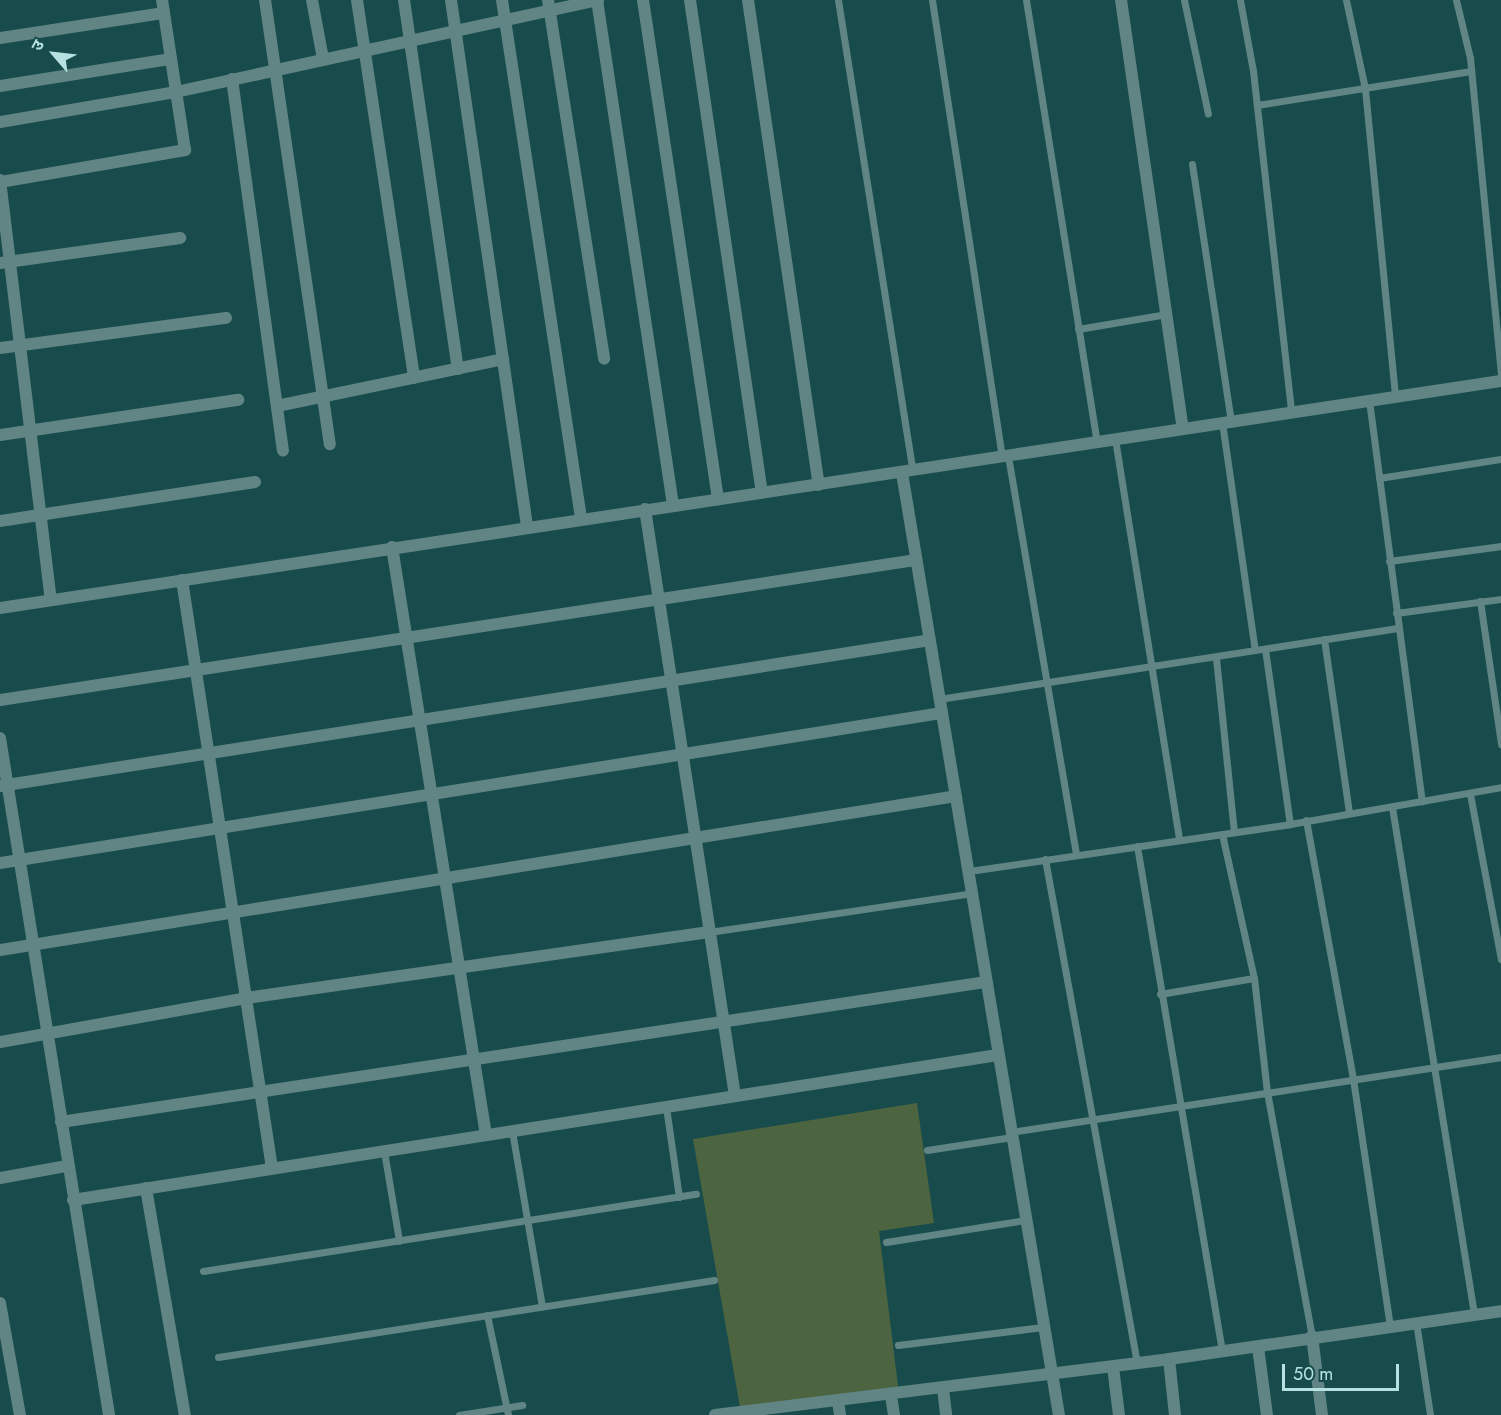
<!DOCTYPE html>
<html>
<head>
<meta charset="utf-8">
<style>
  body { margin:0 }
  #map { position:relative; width:1501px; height:1415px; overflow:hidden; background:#184c4c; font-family:Jost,"Noto Sans Devanagari",sans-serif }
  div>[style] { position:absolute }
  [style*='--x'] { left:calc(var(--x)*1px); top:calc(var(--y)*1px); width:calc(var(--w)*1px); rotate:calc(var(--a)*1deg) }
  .green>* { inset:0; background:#4d6441 }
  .service>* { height:7px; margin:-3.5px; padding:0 3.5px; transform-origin:3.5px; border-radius:3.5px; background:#618584 }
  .minor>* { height:12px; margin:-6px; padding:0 6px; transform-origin:6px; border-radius:6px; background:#618584 }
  span { translate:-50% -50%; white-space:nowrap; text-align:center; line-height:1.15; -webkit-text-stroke:4.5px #184c4c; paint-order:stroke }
  .north { position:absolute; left:24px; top:24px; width:60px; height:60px; -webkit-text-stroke:4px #184c4c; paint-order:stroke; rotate:298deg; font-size:16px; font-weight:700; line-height:24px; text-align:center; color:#b6e1e0 }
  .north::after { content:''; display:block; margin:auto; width:21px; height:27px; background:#b6e1e0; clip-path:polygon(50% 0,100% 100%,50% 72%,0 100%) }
  .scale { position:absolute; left:1282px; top:1364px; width:117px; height:27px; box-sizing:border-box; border:3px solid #b6e1e0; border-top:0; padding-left:8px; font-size:18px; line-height:21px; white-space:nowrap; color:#b6e1e0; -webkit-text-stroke:4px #184c4c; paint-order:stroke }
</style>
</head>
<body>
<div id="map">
  <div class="green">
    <i style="clip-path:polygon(917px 1103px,934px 1223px,879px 1231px,899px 1394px,741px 1413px,693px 1139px)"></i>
  </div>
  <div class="service">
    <i style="--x:838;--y:0;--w:477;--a:81"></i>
    <i style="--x:932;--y:0;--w:462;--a:81.3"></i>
    <i style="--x:1026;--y:0;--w:448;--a:80.9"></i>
    <i style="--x:1184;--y:0;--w:116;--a:78.1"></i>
    <i style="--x:1240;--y:0;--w:72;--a:79.6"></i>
    <i style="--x:1253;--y:71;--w:343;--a:83.6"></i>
    <i style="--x:1346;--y:0;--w:91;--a:77.9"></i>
    <i style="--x:1365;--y:89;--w:308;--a:84.4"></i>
    <i style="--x:1456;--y:0;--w:60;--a:76.4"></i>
    <i style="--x:1470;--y:58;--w:317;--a:84.4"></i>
    <i style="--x:1257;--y:105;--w:217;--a:-9"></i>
    <i style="--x:1192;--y:164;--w:260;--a:81.4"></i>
    <i style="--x:1078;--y:329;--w:90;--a:-9.6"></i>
    <i style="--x:1369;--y:400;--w:405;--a:82.5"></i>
    <i style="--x:1222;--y:422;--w:230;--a:81.8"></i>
    <i style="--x:1115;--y:439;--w:404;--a:80.9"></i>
    <i style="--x:1008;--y:456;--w:404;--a:80.3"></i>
    <i style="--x:1379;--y:478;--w:123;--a:-8.9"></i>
    <i style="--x:1389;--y:561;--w:113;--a:-7.6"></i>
    <i style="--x:1480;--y:601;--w:145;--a:81.6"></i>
    <i style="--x:1396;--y:613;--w:106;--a:-7.6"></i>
    <i style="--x:1324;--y:639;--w:176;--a:81.8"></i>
    <i style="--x:1265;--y:649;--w:177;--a:81.9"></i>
    <i style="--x:1216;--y:658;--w:175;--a:84.1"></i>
    <i style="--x:939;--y:699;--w:464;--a:-8.8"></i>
    <i style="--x:1470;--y:794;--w:168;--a:79.4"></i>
    <i style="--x:1392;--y:807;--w:514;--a:80.81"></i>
    <i style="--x:1306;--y:820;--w:263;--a:79.7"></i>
    <i style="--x:1353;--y:1079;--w:250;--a:81.5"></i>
    <i style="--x:1222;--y:834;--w:148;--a:77.5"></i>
    <i style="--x:1254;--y:978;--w:115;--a:83.5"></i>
    <i style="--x:1267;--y:1092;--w:248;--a:79.6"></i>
    <i style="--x:1137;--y:846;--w:512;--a:80.45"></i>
    <i style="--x:1045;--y:859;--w:512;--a:79.66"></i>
    <i style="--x:969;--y:871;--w:324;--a:-8.3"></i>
    <i style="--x:1290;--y:824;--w:214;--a:-9.9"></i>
    <i style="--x:709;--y:932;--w:266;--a:-8.4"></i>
    <i style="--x:1160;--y:994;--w:95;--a:-9.7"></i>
    <i style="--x:666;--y:1107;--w:91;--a:81.8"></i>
    <i style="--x:512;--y:1131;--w:178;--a:80.3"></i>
    <i style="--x:1011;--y:1132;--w:496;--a:-8.7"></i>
    <i style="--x:927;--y:1150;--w:86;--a:-8.7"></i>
    <i style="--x:384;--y:1151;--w:91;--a:80.5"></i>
    <i style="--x:886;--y:1242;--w:141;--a:-9"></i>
    <i style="--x:203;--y:1271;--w:499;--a:-8.9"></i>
    <i style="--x:487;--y:1315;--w:102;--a:78.1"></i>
    <i style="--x:1416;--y:1322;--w:94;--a:81.4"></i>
    <i style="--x:898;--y:1345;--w:146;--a:-7.1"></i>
    <i style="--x:218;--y:1357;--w:502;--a:-8.82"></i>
    <i style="--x:459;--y:1415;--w:64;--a:-9"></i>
  </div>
  <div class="minor">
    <i style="--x:265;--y:0;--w:449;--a:81.7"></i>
    <i style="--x:312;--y:0;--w:60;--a:79.4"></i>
    <i style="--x:357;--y:0;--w:382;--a:81.4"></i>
    <i style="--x:404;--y:0;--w:373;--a:81.7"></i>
    <i style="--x:451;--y:0;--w:531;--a:81.78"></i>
    <i style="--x:502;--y:0;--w:524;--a:81.33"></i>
    <i style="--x:548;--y:0;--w:363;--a:81.1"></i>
    <i style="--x:597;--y:0;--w:511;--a:81.44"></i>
    <i style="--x:643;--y:0;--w:505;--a:81.45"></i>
    <i style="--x:690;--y:0;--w:498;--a:81.7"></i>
    <i style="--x:748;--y:0;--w:490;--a:81.7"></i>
    <i style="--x:1121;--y:0;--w:433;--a:81.8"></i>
    <i style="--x:0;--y:38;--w:166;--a:-8.7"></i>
    <i style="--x:232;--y:79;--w:375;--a:82.2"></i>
    <i style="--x:0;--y:86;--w:173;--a:-9"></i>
    <i style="--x:0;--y:122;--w:179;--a:-9.7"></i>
    <i style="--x:176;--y:92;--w:432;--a:-12.3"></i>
    <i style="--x:0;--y:180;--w:423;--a:83.1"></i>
    <i style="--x:0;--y:182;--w:188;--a:-9.8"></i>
    <i style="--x:185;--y:150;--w:152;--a:-98.7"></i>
    <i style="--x:0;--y:263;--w:182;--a:-7.9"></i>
    <i style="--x:0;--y:348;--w:228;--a:-7.6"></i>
    <i style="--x:277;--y:406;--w:231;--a:-11.7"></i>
    <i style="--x:0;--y:435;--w:241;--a:-8.4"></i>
    <i style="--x:902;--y:473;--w:955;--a:80.54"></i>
    <i style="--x:645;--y:509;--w:594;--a:81.28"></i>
    <i style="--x:0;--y:521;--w:258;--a:-8.7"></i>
    <i style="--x:392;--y:547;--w:595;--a:80.92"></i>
    <i style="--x:182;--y:580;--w:595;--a:81.3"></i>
    <i style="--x:0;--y:608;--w:1518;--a:-8.6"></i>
    <i style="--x:0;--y:700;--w:927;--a:-8.69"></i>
    <i style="--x:0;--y:738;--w:686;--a:80.85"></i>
    <i style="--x:0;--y:786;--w:941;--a:-8.92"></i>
    <i style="--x:0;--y:863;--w:954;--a:-9.05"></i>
    <i style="--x:0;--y:950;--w:968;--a:-9.15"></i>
    <i style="--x:0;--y:1042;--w:250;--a:-10.1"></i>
    <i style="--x:246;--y:998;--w:468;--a:-8.1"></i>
    <i style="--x:61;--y:1122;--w:936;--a:-8.61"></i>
    <i style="--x:0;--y:1178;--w:68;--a:-10.2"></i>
    <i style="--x:146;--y:1188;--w:230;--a:80.3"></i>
    <i style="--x:73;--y:1200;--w:936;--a:-8.91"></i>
    <i style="--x:0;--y:1303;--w:114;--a:79.9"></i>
    <i style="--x:1312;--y:1336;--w:80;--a:82.8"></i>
    <i style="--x:1258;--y:1347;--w:69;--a:82.5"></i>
    <i style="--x:1169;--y:1359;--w:56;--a:83.9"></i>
    <i style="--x:1113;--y:1367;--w:48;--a:82.9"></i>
    <i style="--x:943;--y:1389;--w:26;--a:83"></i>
    <i style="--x:891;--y:1396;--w:19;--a:81"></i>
    <i style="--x:838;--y:1402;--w:13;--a:81"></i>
    <i style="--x:715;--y:1415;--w:457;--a:-7"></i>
    <i style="--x:1169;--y:1359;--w:335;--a:-8.2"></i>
  </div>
  <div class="north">उ</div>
  <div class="scale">50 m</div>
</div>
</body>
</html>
